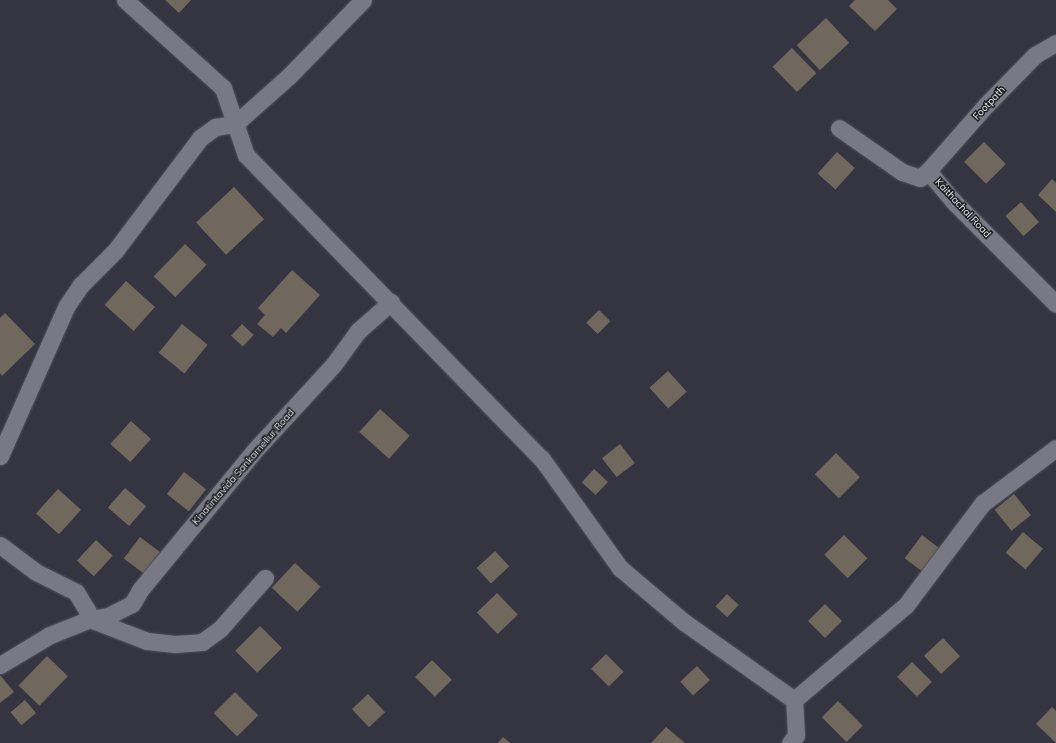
<!DOCTYPE html>
<html>
<head>
<meta charset="utf-8">
<style>
  body { margin:0 }
  #map { position:relative; width:1056px; height:743px; overflow:hidden; background:#343540; font-family:Mulish,sans-serif }
  div>[style] { position:absolute }
  [style*='--x'] { left:calc(var(--x)*1px); top:calc(var(--y)*1px); width:calc(var(--w)*1px); rotate:calc(var(--a)*1deg) }
  .building>* { inset:0; background:#70685d; transform-origin:0 0 }
  .roads { filter:drop-shadow(0 0 1px #52525c) drop-shadow(0 0 1px #52525c) }
  .minor>* { height:17px; margin:-8.5px; padding:0 8.5px; transform-origin:8.5px; border-radius:8.5px; background:#797986 }
  span { translate:-50% -50%; white-space:nowrap; text-align:center; line-height:1.15; -webkit-text-stroke:3px #1d1d22; paint-order:stroke }
  .street-label { font-size:10px; color:#eaeaf2 }
</style>
</head>
<body>
<div id="map">
  <div class="building">
    <i style="clip-path:polygon(165px 0,191px 0,179px 13px)"></i>
    <i style="clip-path:polygon(855px 0,888px 0,897px 9px,875px 31px,849px 6px)"></i>
    <i style="left:826px;top:18px;width:34px;height:40px;rotate:47deg"></i>
    <i style="left:792px;top:48px;width:35px;height:27px;rotate:46deg"></i>
    <i style="left:984px;top:142px;width:31px;height:28px;rotate:45deg"></i>
    <i style="left:837px;top:152px;width:24px;height:29px;rotate:42deg"></i>
    <i style="clip-path:polygon(1052px 179px,1056px 183px,1056px 212px,1038px 195px)"></i>
    <i style="left:234px;top:187px;width:44px;height:52px;rotate:47deg"></i>
    <i style="left:1021px;top:202px;width:27px;height:21px;rotate:48deg"></i>
    <i style="left:185px;top:244px;width:30px;height:45px;rotate:44deg"></i>
    <i style="clip-path:polygon(292px 270px,320px 295px,286px 333px,281px 328px,273px 337px,257px 324px,265px 315px,258px 308px)"></i>
    <i style="left:126px;top:281px;width:39px;height:32px;rotate:42deg"></i>
    <i style="left:599px;top:310px;width:16px;height:18px;rotate:45deg"></i>
    <i style="clip-path:polygon(5px 313px,35px 344px,2px 376px,0 373px,0 318px)"></i>
    <i style="left:182px;top:324px;width:33px;height:37px;rotate:39deg"></i>
    <i style="left:242px;top:324px;width:16px;height:16px;rotate:43deg"></i>
    <i style="left:668px;top:371px;width:28px;height:25px;rotate:48deg"></i>
    <i style="left:380px;top:409px;width:40px;height:31px;rotate:42deg"></i>
    <i style="left:131px;top:421px;width:27px;height:31px;rotate:42deg"></i>
    <i style="left:620px;top:444px;width:24px;height:23px;rotate:52deg"></i>
    <i style="left:836px;top:453px;width:34px;height:30px;rotate:45deg"></i>
    <i style="left:594px;top:469px;width:19px;height:18px;rotate:43deg"></i>
    <i style="left:184px;top:472px;width:28px;height:28px;rotate:38deg"></i>
    <i style="left:125px;top:488px;width:28px;height:26px;rotate:41deg"></i>
    <i style="left:58px;top:489px;width:31px;height:33px;rotate:42deg"></i>
    <i style="left:1014px;top:494px;width:27px;height:25px;rotate:51deg"></i>
    <i style="left:1023px;top:532px;width:26px;height:27px;rotate:40deg"></i>
    <i style="left:844px;top:535px;width:33px;height:28px;rotate:45deg"></i>
    <i style="left:922px;top:535px;width:21px;height:29px;rotate:37deg"></i>
    <i style="left:140px;top:537px;width:25px;height:27px;rotate:37deg"></i>
    <i style="left:96px;top:540px;width:23px;height:28px;rotate:43deg"></i>
    <i style="left:495px;top:551px;width:21px;height:25px;rotate:47deg"></i>
    <i style="left:295px;top:563px;width:35px;height:34px;rotate:43deg"></i>
    <i style="left:497px;top:593px;width:30px;height:28px;rotate:46deg"></i>
    <i style="left:727px;top:594px;width:16px;height:17px;rotate:43deg"></i>
    <i style="left:825px;top:604px;width:24px;height:24px;rotate:45deg"></i>
    <i style="left:260px;top:626px;width:31px;height:35px;rotate:45deg"></i>
    <i style="left:943px;top:638px;width:25px;height:26px;rotate:47deg"></i>
    <i style="left:606px;top:654px;width:25px;height:21px;rotate:45deg"></i>
    <i style="left:47px;top:656px;width:29px;height:41px;rotate:44deg"></i>
    <i style="left:432px;top:660px;width:28px;height:24px;rotate:45deg"></i>
    <i style="left:912px;top:662px;width:28px;height:21px;rotate:45deg"></i>
    <i style="left:697px;top:666px;width:19px;height:23px;rotate:47deg"></i>
    <i style="clip-path:polygon(0 675px,14px 692px,0 703px)"></i>
    <i style="left:235px;top:692px;width:33px;height:30px;rotate:45deg"></i>
    <i style="left:368px;top:694px;width:25px;height:22px;rotate:47deg"></i>
    <i style="left:25px;top:700px;width:17px;height:19px;rotate:50deg"></i>
    <i style="left:838px;top:701px;width:35px;height:23px;rotate:45deg"></i>
    <i style="clip-path:polygon(1052px 707px,1056px 711px,1056px 743px,1036px 724px)"></i>
    <i style="clip-path:polygon(666px 727px,685px 743px,651px 743px)"></i>
    <i style="clip-path:polygon(503px 737px,510px 743px,498px 743px)"></i>
  </div>
  <div class="roads">
    <div class="minor">
      <i style="--x:125;--y:0;--w:132;--a:41.9"></i>
      <i style="--x:223;--y:88;--w:71;--a:71.1"></i>
      <i style="--x:246;--y:155;--w:424;--a:45.8"></i>
      <i style="--x:542;--y:459;--w:134;--a:54.4"></i>
      <i style="--x:620;--y:568;--w:84;--a:40.2"></i>
      <i style="--x:684;--y:622;--w:135;--a:35.3"></i>
      <i style="--x:794;--y:700;--w:147;--a:-40.3"></i>
      <i style="--x:906;--y:605;--w:128;--a:-53"></i>
      <i style="--x:983;--y:503;--w:91;--a:-37"></i>
      <i style="--x:839;--y:128;--w:77;--a:34.9"></i>
      <i style="--x:902;--y:172;--w:19;--a:18"></i>
      <i style="--x:920;--y:178;--w:11;--a:-41"></i>
      <i style="--x:928;--y:171;--w:40;--a:50"></i>
      <i style="--x:954;--y:202;--w:144;--a:45"></i>
      <i style="--x:928;--y:171;--w:88;--a:-48.7"></i>
      <i style="--x:986;--y:105;--w:70;--a:-45.6"></i>
      <i style="--x:1035;--y:55;--w:24;--a:-30"></i>
      <i style="--x:0;--y:456;--w:163;--a:-66.1"></i>
      <i style="--x:66;--y:307;--w:27;--a:-56"></i>
      <i style="--x:81;--y:285;--w:48;--a:-45"></i>
      <i style="--x:115;--y:251;--w:141;--a:-53"></i>
      <i style="--x:200;--y:138;--w:19;--a:-36"></i>
      <i style="--x:215;--y:127;--w:20;--a:-9"></i>
      <i style="--x:235;--y:124;--w:72;--a:-41.6"></i>
      <i style="--x:289;--y:76;--w:106;--a:-45.8"></i>
      <i style="--x:0;--y:545;--w:45;--a:36.9"></i>
      <i style="--x:36;--y:572;--w:45;--a:26.6"></i>
      <i style="--x:76;--y:592;--w:21;--a:59"></i>
      <i style="--x:87;--y:610;--w:9;--a:72"></i>
      <i style="--x:90;--y:619;--w:61;--a:21.1"></i>
      <i style="--x:147;--y:641;--w:28;--a:6"></i>
      <i style="--x:175;--y:644;--w:27;--a:-4"></i>
      <i style="--x:202;--y:642;--w:22;--a:-36"></i>
      <i style="--x:220;--y:629;--w:68;--a:-48.6"></i>
      <i style="--x:0;--y:665;--w:58;--a:-31"></i>
      <i style="--x:50;--y:635;--w:43;--a:-21.8"></i>
      <i style="--x:90;--y:619;--w:18;--a:-9"></i>
      <i style="--x:108;--y:616;--w:27;--a:-27"></i>
      <i style="--x:132;--y:604;--w:16;--a:-60"></i>
      <i style="--x:140;--y:590;--w:180;--a:-50.6"></i>
      <i style="--x:254;--y:451;--w:118;--a:-47.4"></i>
      <i style="--x:334;--y:364;--w:41;--a:-54"></i>
      <i style="--x:358;--y:331;--w:44;--a:-41.3"></i>
      <i style="--x:790;--y:743;--w:10;--a:-53"></i>
      <i style="--x:796;--y:735;--w:35;--a:-93"></i>
    </div>
  </div>
  <div class="street-label">
    <span style="left:989px;top:103px;rotate:-47deg">Footpath</span>
    <span style="left:963px;top:208px;rotate:47deg">Kaithachal Road</span>
    <span style="left:243px;top:467px;rotate:-49deg">Kinatintavida Sankarnellur Road</span>
  </div>
</div>
</body>
</html>
